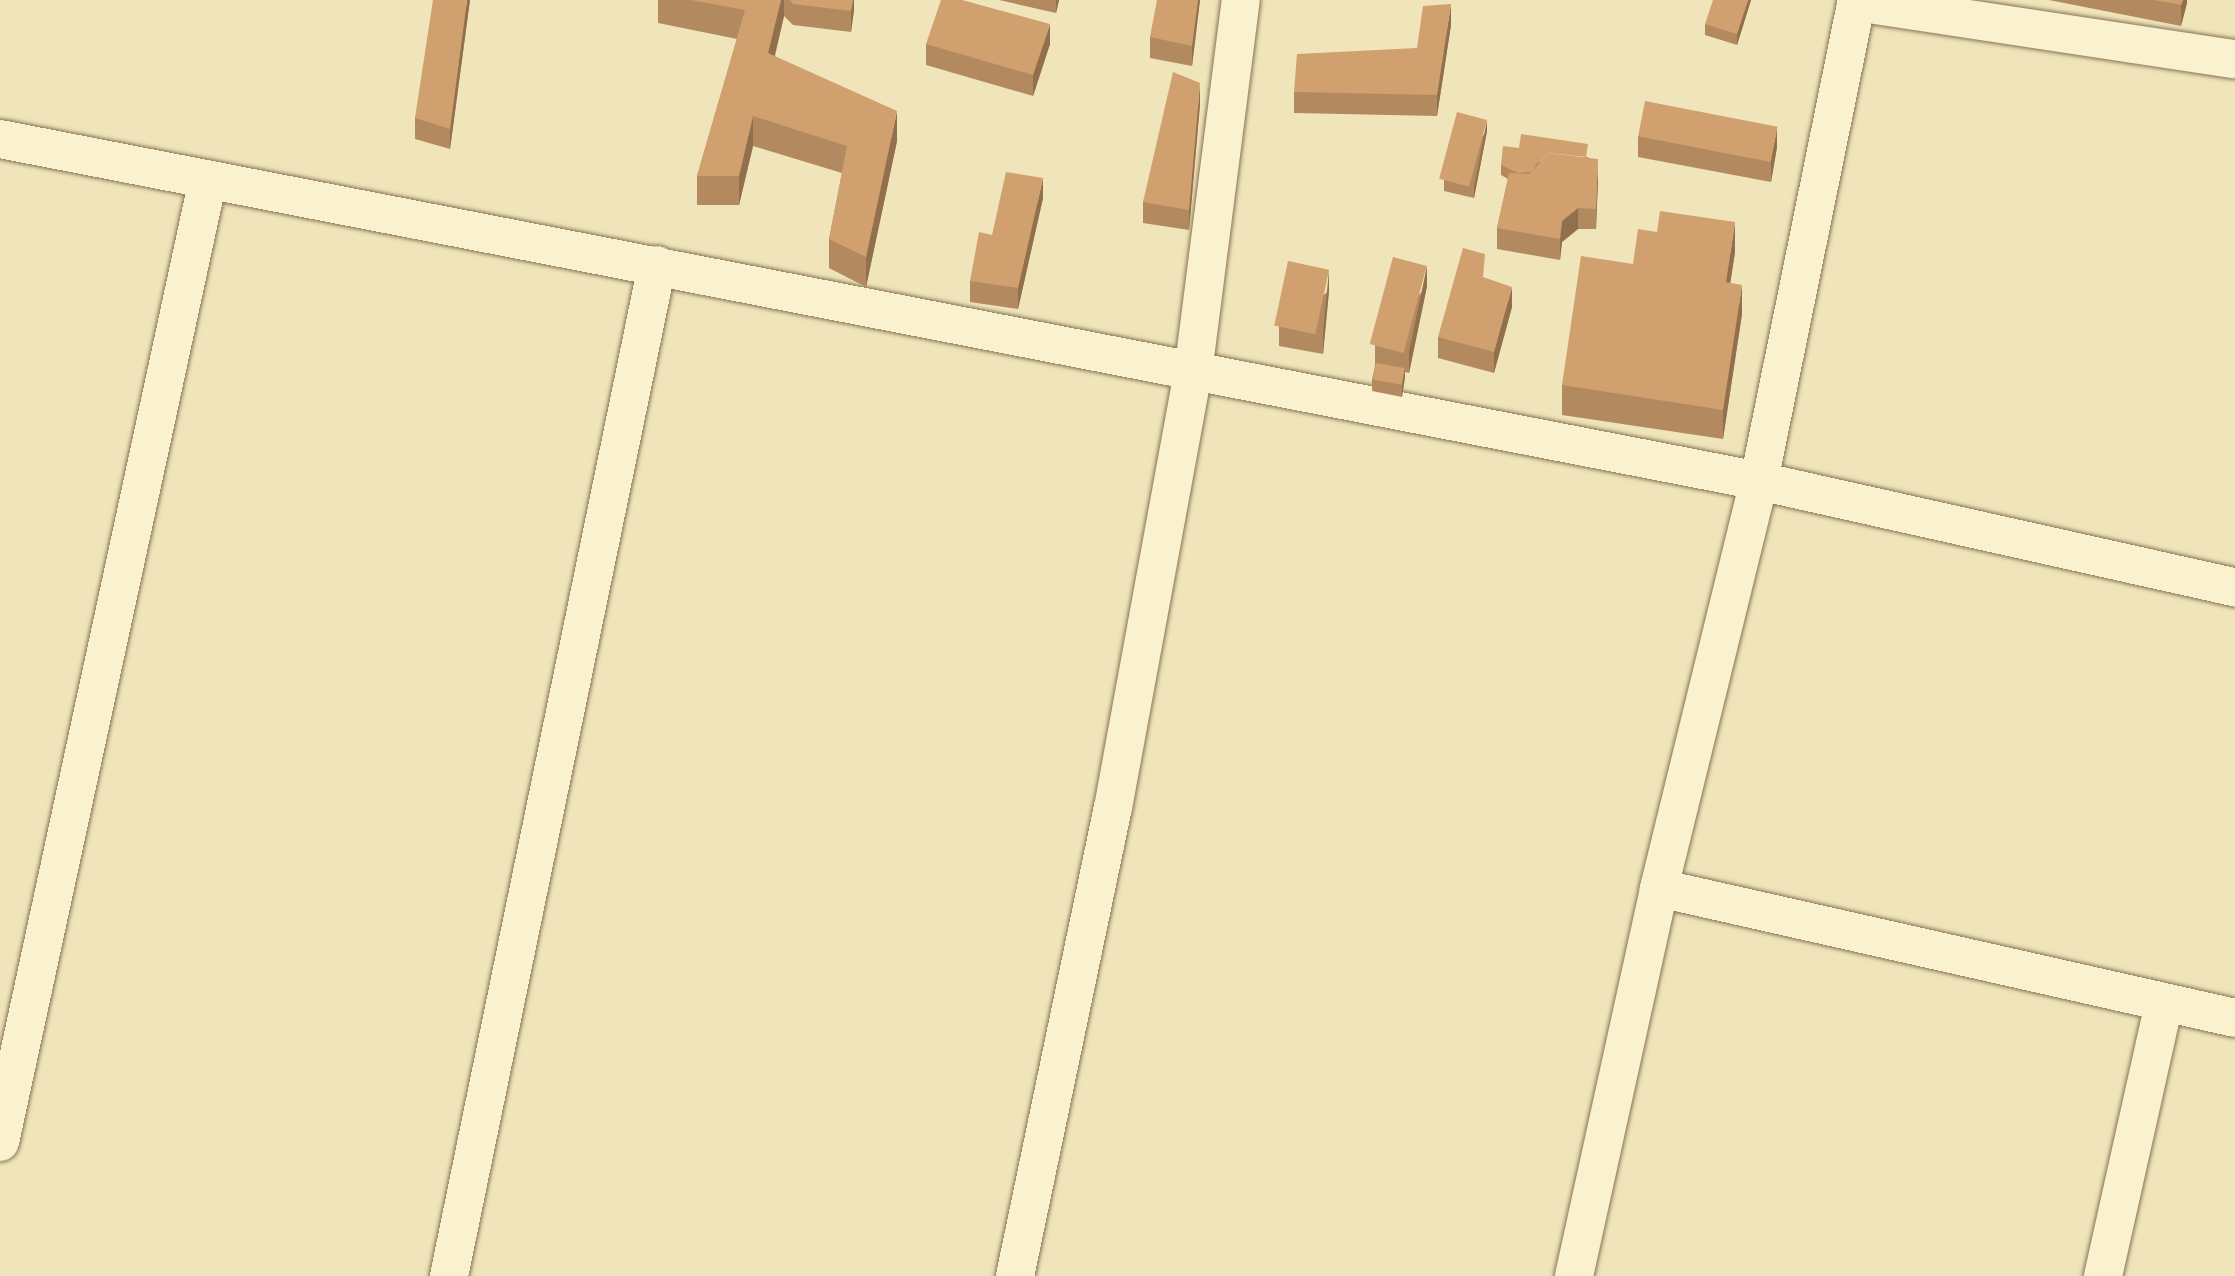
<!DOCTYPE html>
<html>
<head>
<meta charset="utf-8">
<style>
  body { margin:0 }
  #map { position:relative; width:2235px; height:1276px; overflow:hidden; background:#f0e5ba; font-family:"Playfair Display",serif }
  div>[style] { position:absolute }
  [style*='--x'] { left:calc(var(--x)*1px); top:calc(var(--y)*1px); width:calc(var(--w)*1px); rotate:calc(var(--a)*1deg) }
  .roads { filter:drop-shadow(0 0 2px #877454) drop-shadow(0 0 2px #877454) }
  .minor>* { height:38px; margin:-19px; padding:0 19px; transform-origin:19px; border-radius:19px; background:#faf1ce }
  .wall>* { inset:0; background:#b38a5f }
  .shaded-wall>* { inset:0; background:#92704d }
  .building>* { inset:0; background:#d0a06e; transform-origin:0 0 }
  span { translate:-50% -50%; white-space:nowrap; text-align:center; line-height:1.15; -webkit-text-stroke:5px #f7eeca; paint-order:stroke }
</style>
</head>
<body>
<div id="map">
  <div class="roads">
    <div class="minor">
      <i style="--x:1856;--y:2;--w:383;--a:8.6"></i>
      <i style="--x:0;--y:139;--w:1792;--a:11"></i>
      <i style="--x:1759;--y:481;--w:488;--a:12.6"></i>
      <i style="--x:1659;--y:888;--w:590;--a:12.72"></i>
      <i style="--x:0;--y:1142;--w:985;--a:-77.81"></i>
      <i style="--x:449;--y:1276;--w:1032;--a:-78.37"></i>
      <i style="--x:1015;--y:1276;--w:478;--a:-78.2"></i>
      <i style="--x:1113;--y:808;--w:442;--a:-79.6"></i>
      <i style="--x:1193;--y:373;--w:376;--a:-82.7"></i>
      <i style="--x:1574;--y:1276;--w:397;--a:-77.6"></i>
      <i style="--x:1659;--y:888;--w:419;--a:-76.2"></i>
      <i style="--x:1759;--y:481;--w:491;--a:-78.5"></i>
      <i style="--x:2103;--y:1276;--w:279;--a:-77.4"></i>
    </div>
  </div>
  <div class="wall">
    <i style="clip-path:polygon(470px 0,450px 149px,415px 139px,415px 118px)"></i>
    <i style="clip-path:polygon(658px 0,854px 0,854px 10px,851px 32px,793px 25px,784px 16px,775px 56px,897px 141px,866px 287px,829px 268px,829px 239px,842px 173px,753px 146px,739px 205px,697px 205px,697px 176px,737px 39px,658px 23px)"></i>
    <i style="clip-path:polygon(999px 0,1059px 0,1056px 13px)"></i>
    <i style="clip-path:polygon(1200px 0,1192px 66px,1150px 58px,1150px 37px)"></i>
    <i style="clip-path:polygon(1751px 0,1737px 45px,1705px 35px,1705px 24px)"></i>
    <i style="clip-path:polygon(2049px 0,2187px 0,2187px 3px,2181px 26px)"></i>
    <i style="clip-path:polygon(1451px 25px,1437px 116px,1294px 113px,1294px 92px,1417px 48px)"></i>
    <i style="clip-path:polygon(926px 44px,1050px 44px,1033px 96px,926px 65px)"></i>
    <i style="clip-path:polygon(1200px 104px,1189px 230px,1143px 223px,1143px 202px)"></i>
    <i style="clip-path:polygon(1487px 131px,1474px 198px,1444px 191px,1444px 180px)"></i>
    <i style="clip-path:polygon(1638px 136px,1777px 147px,1771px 182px,1638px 157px)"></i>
    <i style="clip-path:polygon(1588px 157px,1598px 179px,1596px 229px,1578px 229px,1562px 242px,1560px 260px,1497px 249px,1497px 228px,1508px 179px,1501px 175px,1501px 165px)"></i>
    <i style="clip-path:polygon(1043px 198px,1018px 309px,970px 302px,970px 281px,992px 235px)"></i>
    <i style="clip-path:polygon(1735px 252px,1730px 283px,1742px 314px,1723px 439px,1562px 415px,1562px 385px,1633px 264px)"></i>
    <i style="clip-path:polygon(1485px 278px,1512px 307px,1494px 373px,1438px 358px,1438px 337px)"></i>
    <i style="clip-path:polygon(1427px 286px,1409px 373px,1405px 372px,1402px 397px,1372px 391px,1372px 380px,1375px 366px,1375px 345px)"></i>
    <i style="clip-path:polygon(1329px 291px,1323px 354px,1279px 346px,1279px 326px)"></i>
  </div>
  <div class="shaded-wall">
    <i style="clip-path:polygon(467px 0,470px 0,450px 149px,450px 129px)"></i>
    <i style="clip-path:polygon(781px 0,784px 0,784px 16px,768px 83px,768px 53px)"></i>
    <i style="clip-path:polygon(853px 0,854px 0,854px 10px,851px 32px,851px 11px)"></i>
    <i style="clip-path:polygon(1056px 0,1059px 0,1056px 13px)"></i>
    <i style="clip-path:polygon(1198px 0,1200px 0,1192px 66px,1192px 46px)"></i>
    <i style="clip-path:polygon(1748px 0,1751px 0,1737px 45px,1737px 34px)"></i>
    <i style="clip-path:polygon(2183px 0,2187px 0,2187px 3px,2181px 26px,2181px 5px)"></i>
    <i style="clip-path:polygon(1451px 4px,1451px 25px,1437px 116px,1437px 95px)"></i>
    <i style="clip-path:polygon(1050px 24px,1050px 44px,1033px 96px,1033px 75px)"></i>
    <i style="clip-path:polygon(1200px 83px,1200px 104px,1189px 230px,1189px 210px)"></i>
    <i style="clip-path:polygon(897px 111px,897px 141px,866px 287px,866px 257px)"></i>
    <i style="clip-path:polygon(753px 116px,753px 146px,739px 205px,739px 176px)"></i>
    <i style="clip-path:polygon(1487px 120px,1487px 131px,1474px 198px,1474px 187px)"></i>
    <i style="clip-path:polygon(1777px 127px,1777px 147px,1771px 182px,1771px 161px)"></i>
    <i style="clip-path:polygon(1598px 159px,1598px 179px,1596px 229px,1596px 209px)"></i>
    <i style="clip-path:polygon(1043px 178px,1043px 198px,1018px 309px,1018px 288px)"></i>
    <i style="clip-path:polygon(1578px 208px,1578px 229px,1562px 242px,1560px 260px,1560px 239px,1562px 221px)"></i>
    <i style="clip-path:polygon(1735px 222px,1735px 252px,1726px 312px,1726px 282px)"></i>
    <i style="clip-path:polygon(1427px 266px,1427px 286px,1409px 373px,1409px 352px)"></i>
    <i style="clip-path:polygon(1329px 270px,1329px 291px,1323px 354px,1323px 333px)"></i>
    <i style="clip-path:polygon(1742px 285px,1742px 314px,1723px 439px,1723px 410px)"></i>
    <i style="clip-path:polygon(1512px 287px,1512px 307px,1494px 373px,1494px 352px)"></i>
    <i style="clip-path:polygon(1405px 368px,1405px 378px,1402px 397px,1402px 386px)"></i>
  </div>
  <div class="building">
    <i style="clip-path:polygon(433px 0,467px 0,450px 129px,415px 118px)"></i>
    <i style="clip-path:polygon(691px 0,781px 0,768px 53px,897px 111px,866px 257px,829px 239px,847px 146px,753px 116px,739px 176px,697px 176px,745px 10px)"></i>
    <i style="clip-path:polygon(790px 0,853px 0,851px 11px,793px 4px)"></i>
    <i style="clip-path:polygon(941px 0,962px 0,1050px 24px,1033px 75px,926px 44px)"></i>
    <i style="clip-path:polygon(1157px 0,1198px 0,1192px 46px,1150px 37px)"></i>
    <i style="clip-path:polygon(1713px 0,1748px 0,1737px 34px,1705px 24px)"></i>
    <i style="clip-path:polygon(2154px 0,2183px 0,2181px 5px)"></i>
    <i style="clip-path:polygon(1451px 4px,1437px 95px,1294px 92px,1297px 54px,1417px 48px,1423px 6px)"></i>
    <i style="clip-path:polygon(1173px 72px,1200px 83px,1189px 210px,1143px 202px)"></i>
    <i style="left:1645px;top:101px;width:135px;height:36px;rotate:11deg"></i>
    <i style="left:1457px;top:112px;width:31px;height:69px;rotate:15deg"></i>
    <i style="clip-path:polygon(1521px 134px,1588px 144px,1586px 157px,1548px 153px,1541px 161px,1537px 163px,1535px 167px,1532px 172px,1518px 173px,1501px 165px,1503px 146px,1519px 148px)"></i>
    <i style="clip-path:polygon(1548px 153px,1598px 159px,1596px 209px,1578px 208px,1562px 221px,1560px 239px,1497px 228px,1509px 173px,1530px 174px)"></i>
    <i style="clip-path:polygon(1006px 172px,1043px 178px,1018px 288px,970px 281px,979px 232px,992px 235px)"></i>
    <i style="clip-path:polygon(1660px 211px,1735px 222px,1726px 282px,1742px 285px,1723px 410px,1562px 385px,1581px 256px,1633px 264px,1638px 229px,1657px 232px)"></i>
    <i style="clip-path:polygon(1463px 248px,1485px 254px,1483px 277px,1512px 287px,1494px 352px,1438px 337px)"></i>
    <i style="left:1393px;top:257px;width:35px;height:90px;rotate:15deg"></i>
    <i style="left:1288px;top:261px;width:42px;height:66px;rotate:12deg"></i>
    <i style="left:1376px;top:363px;width:29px;height:17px;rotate:10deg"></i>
  </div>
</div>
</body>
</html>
